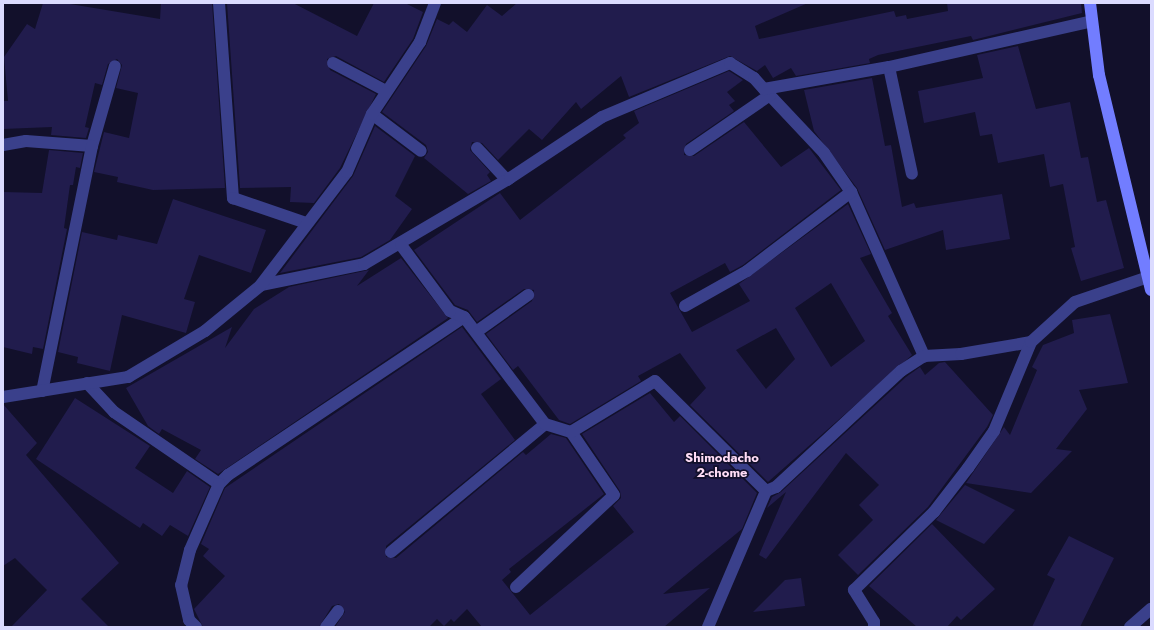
<!DOCTYPE html>
<html>
<head>
<meta charset="utf-8">
<style>
  body { margin:0 }
  #map { position:relative; width:1154px; height:630px; overflow:hidden; background:#12102b; font-family:Jost,sans-serif }
  div>[style] { position:absolute }
  [style*='--x'] { left:calc(var(--x)*1px); top:calc(var(--y)*1px); width:calc(var(--w)*1px); rotate:calc(var(--a)*1deg) }
  .building>* { inset:0; background:#211c4d }
  .lane>* { height:12px; margin:-6px; padding:0 6px; transform-origin:6px; border-radius:6px; background:#3a408b }
  .street>* { height:12px; margin:-6px; padding:0 6px; transform-origin:6px; border-radius:6px; background:#3a408b }
  .secondary>* { height:12px; margin:-6px; padding:0 6px; transform-origin:6px; border-radius:6px; background:#727dff }
  span { translate:-50% -50%; white-space:nowrap; text-align:center; line-height:1.15; -webkit-text-stroke:3.5px #12102b; paint-order:stroke }
  .neighbourhood-label { font-size:13px; color:#ffddf6; font-weight:700 }
  .frame { position:absolute; inset:0; border:4px solid #dbdbff; pointer-events:none }
</style>
</head>
<body>
<div id="map">
  <div class="building">
    <i style="clip-path:polygon(43px 3px,64px 3px,160px 19px,161px 3px,212px 3px,225px 188px,153px 190px,117px 182px,118px 177px,94px 172px,104px 132px,129px 138px,138px 93px,116px 88px,122px 65px,117px 59px,108px 64px,102px 85px,95px 83px,85px 127px,89px 128px,86px 138px,51px 135px,52px 127px,3px 129px,3px 101px,8px 101px,4px 57px,27px 24px,35px 29px)"></i>
    <i style="clip-path:polygon(227px 3px,293px 3px,357px 36px,374px 3px,405px 3px,423px 12px,413px 39px,384px 82px,336px 56px,327px 59px,330px 70px,376px 94px,340px 168px,314px 203px,290px 202px,291px 187px,240px 188px)"></i>
    <i style="clip-path:polygon(517px 3px,808px 3px,755px 26px,759px 39px,894px 11px,896px 17px,906px 15px,907px 19px,948px 11px,947px 3px,1081px 3px,1082px 13px,973px 40px,971px 36px,878px 55px,869px 59px,870px 63px,796px 76px,791px 68px,773px 78px,765px 65px,757px 71px,730px 56px,629px 97px,621px 76px,581px 109px,576px 102px,542px 140px,529px 129px,498px 160px,482px 143px,472px 142px,470px 150px,490px 172px,487px 175px,491px 181px,468px 194px,424px 158px,428px 152px,426px 145px,382px 112px,426px 46px,437px 19px,449px 25px,453px 21px,467px 32px,487px 5px,502px 16px)"></i>
    <i style="clip-path:polygon(1018px 46px,1036px 109px,1070px 102px,1081px 158px,1088px 157px,1097px 202px,1106px 200px,1124px 268px,1081px 281px,1071px 248px,1075px 247px,1063px 184px,1050px 187px,1044px 154px,998px 163px,992px 134px,980px 136px,975px 112px,924px 123px,918px 91px,983px 78px,977px 55px)"></i>
    <i style="clip-path:polygon(evenodd,729px 71px,743px 80px,727px 92px,735px 101px,729px 105px,734px 111px,686px 144px,684px 155px,694px 156px,744px 122px,781px 167px,809px 148px,841px 190px,743px 265px,730px 272px,725px 263px,670px 293px,692px 332px,750px 301px,739px 284px,848px 204px,871px 254px,860px 258px,892px 313px,888px 316px,912px 355px,768px 482px,690px 405px,706px 388px,680px 353px,638px 376px,641px 381px,570px 424px,559px 420px,518px 366px,513px 370px,486px 334px,532px 301px,534px 290px,524px 289px,477px 322px,468px 310px,455px 305px,414px 250px,500px 193px,520px 220px,626px 138px,623px 135px,639px 123px,634px 111px,729px 71px,831px 283px,865px 341px,831px 367px,795px 308px,831px 283px,729px 71px,776px 328px,795px 359px,766px 389px,736px 350px,776px 328px)"></i>
    <i style="clip-path:polygon(872px 78px,885px 146px,891px 145px,902px 207px,914px 203px,916px 208px,1002px 194px,1010px 239px,946px 250px,943px 230px,885px 250px,857px 188px,814px 131px,804px 90px)"></i>
    <i style="clip-path:polygon(375px 126px,415px 156px,395px 196px,412px 209px,390px 240px,361px 257px,280px 273px,353px 176px)"></i>
    <i style="clip-path:polygon(49px 150px,83px 153px,80px 168px,76px 167px,73px 185px,70px 185px,64px 228px,67px 229px,43px 349px,33px 347px,32px 354px,3px 347px,3px 192px,42px 193px)"></i>
    <i style="clip-path:polygon(173px 199px,266px 230px,251px 273px,199px 255px,184px 299px,195px 302px,186px 333px,122px 315px,110px 371px,77px 363px,78px 357px,58px 352px,82px 232px,117px 240px,118px 235px,157px 244px)"></i>
    <i style="clip-path:polygon(401px 258px,448px 318px,218px 474px,195px 459px,201px 450px,162px 429px,159px 434px,148px 426px,126px 388px,232px 327px,225px 348px,254px 309px,289px 287px,369px 270px,357px 286px)"></i>
    <i style="clip-path:polygon(1110px 314px,1128px 383px,1079px 390px,1087px 409px,1056px 449px,1072px 451px,1031px 493px,966px 483px,1004px 427px,1010px 435px,1037px 370px,1032px 367px,1043px 345px,1074px 333px,1072px 320px)"></i>
    <i style="clip-path:polygon(462px 327px,501px 379px,481px 394px,515px 440px,386px 546px,386px 557px,396px 558px,523px 452px,526px 455px,551px 434px,566px 438px,604px 494px,509px 569px,511px 572px,502px 580px,530px 615px,634px 532px,613px 506px,621px 498px,620px 491px,582px 434px,650px 393px,674px 422px,680px 416px,757px 493px,742px 529px,663px 594px,710px 588px,664px 627px,482px 627px,467px 609px,454px 622px,451px 619px,444px 626px,437px 619px,429px 627px,335px 627px,345px 612px,339px 604px,332px 606px,319px 627px,203px 627px,194px 609px,225px 576px,203px 556px,209px 549px,201px 544px,225px 488px)"></i>
    <i style="clip-path:polygon(945px 362px,993px 415px,987px 427px,928px 507px,858px 575px,838px 555px,873px 520px,859px 505px,879px 485px,846px 453px,766px 559px,759px 555px,786px 492px,767px 508px,772px 497px,781px 492px,906px 377px,920px 367px,925px 375px,939px 363px)"></i>
    <i style="clip-path:polygon(75px 398px,150px 446px,135px 468px,173px 493px,187px 471px,210px 487px,188px 536px,170px 525px,162px 536px,143px 523px,140px 528px,36px 459px)"></i>
    <i style="clip-path:polygon(3px 404px,37px 443px,26px 455px,119px 563px,81px 599px,109px 627px,11px 627px,47px 590px,15px 558px,3px 566px)"></i>
    <i style="clip-path:polygon(965px 485px,1015px 510px,984px 544px,936px 520px)"></i>
    <i style="clip-path:polygon(932px 524px,995px 589px,961px 620px,957px 616px,947px 627px,917px 627px,869px 586px)"></i>
    <i style="clip-path:polygon(1069px 536px,1114px 558px,1080px 627px,1032px 627px,1055px 579px,1047px 575px)"></i>
    <i style="clip-path:polygon(801px 578px,805px 606px,753px 612px,785px 580px)"></i>
  </div>
  <div class="lane">
    <i style="--x:219;--y:3;--w:196;--a:85.9"></i>
    <i style="--x:233;--y:198;--w:77;--a:18.9"></i>
    <i style="--x:333;--y:63;--w:60;--a:27.8"></i>
    <i style="--x:889;--y:67;--w:109;--a:77.9"></i>
    <i style="--x:764;--y:89;--w:88;--a:46.8"></i>
    <i style="--x:824;--y:153;--w:47;--a:55.3"></i>
    <i style="--x:851;--y:192;--w:180;--a:66"></i>
    <i style="--x:372;--y:114;--w:61;--a:37.1"></i>
    <i style="--x:92;--y:146;--w:83;--a:-74"></i>
    <i style="--x:477;--y:148;--w:44;--a:46.8"></i>
    <i style="--x:690;--y:150;--w:97;--a:-34.5"></i>
    <i style="--x:261;--y:285;--w:105;--a:-11.5"></i>
    <i style="--x:364;--y:264;--w:169;--a:-30.5"></i>
    <i style="--x:510;--y:178;--w:110;--a:-33.5"></i>
    <i style="--x:602;--y:117;--w:139;--a:-22.9"></i>
    <i style="--x:730;--y:63;--w:28;--a:32"></i>
    <i style="--x:754;--y:78;--w:15;--a:48"></i>
    <i style="--x:764;--y:89;--w:127;--a:-10"></i>
    <i style="--x:889;--y:67;--w:205;--a:-12.7"></i>
    <i style="--x:685;--y:306;--w:71;--a:-29.4"></i>
    <i style="--x:747;--y:271;--w:131;--a:-37.2"></i>
    <i style="--x:476;--y:332;--w:64;--a:-35.4"></i>
    <i style="--x:219;--y:484;--w:13;--a:-45"></i>
    <i style="--x:228;--y:475;--w:284;--a:-33.8"></i>
    <i style="--x:766;--y:491;--w:11;--a:-22"></i>
    <i style="--x:776;--y:487;--w:171;--a:-42.9"></i>
    <i style="--x:901;--y:371;--w:27;--a:-33"></i>
    <i style="--x:924;--y:356;--w:37;--a:-3"></i>
    <i style="--x:961;--y:354;--w:71;--a:-9.7"></i>
    <i style="--x:391;--y:552;--w:200;--a:-39.7"></i>
    <i style="--x:545;--y:424;--w:134;--a:-127.1"></i>
    <i style="--x:464;--y:317;--w:15;--a:-157"></i>
    <i style="--x:450;--y:311;--w:82;--a:-126.6"></i>
    <i style="--x:516;--y:587;--w:134;--a:-43.2"></i>
    <i style="--x:614;--y:495;--w:76;--a:-124.3"></i>
    <i style="--x:326;--y:627;--w:20;--a:-53"></i>
    <i style="--x:874;--y:627;--w:5;--a:-90"></i>
    <i style="--x:874;--y:622;--w:38;--a:-122"></i>
    <i style="--x:854;--y:590;--w:112;--a:-44.3"></i>
    <i style="--x:934;--y:512;--w:56;--a:-52.3"></i>
    <i style="--x:968;--y:468;--w:45;--a:-54.9"></i>
    <i style="--x:994;--y:431;--w:96;--a:-67.4"></i>
    <i style="--x:1031;--y:342;--w:59;--a:-42.3"></i>
    <i style="--x:1075;--y:302;--w:77;--a:-18.9"></i>
  </div>
  <div class="street">
    <i style="--x:3;--y:145;--w:23;--a:-10"></i>
    <i style="--x:26;--y:141;--w:66;--a:4.3"></i>
    <i style="--x:92;--y:146;--w:250;--a:101.5"></i>
    <i style="--x:87;--y:383;--w:40;--a:47"></i>
    <i style="--x:114;--y:412;--w:127;--a:34.4"></i>
    <i style="--x:219;--y:484;--w:72;--a:113.7"></i>
    <i style="--x:190;--y:550;--w:36;--a:104"></i>
    <i style="--x:181;--y:585;--w:36;--a:77"></i>
    <i style="--x:189;--y:620;--w:10;--a:45"></i>
    <i style="--x:3;--y:397;--w:127;--a:-9.1"></i>
    <i style="--x:128;--y:377;--w:90;--a:-30.9"></i>
    <i style="--x:205;--y:331;--w:71;--a:-39.3"></i>
    <i style="--x:260;--y:286;--w:143;--a:-52.7"></i>
    <i style="--x:347;--y:172;--w:63;--a:-66.7"></i>
    <i style="--x:372;--y:114;--w:87;--a:-56.3"></i>
    <i style="--x:420;--y:42;--w:42;--a:-69"></i>
    <i style="--x:545;--y:424;--w:27;--a:17"></i>
    <i style="--x:571;--y:432;--w:98;--a:-31.3"></i>
    <i style="--x:655;--y:381;--w:156;--a:44.7"></i>
    <i style="--x:766;--y:491;--w:148;--a:113.1"></i>
    <i style="--x:1130;--y:627;--w:28;--a:-41"></i>
  </div>
  <div class="secondary">
    <i style="--x:1090;--y:3;--w:73;--a:82.9"></i>
    <i style="--x:1099;--y:75;--w:221;--a:76.4"></i>
  </div>
  <div class="neighbourhood-label">
    <span style="left:722px;top:466px">Shimodacho<br>2-chome</span>
  </div>
  <div class="frame"></div>
</div>
</body>
</html>
